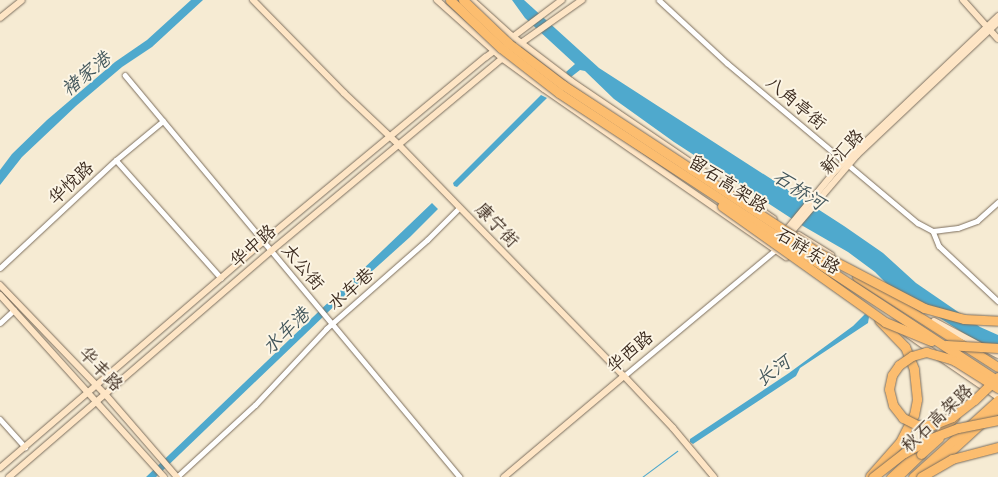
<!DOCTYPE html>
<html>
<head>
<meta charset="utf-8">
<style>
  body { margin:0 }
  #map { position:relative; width:998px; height:477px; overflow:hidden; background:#f6ebd3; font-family:Itim,"LXGW WenKai TC",sans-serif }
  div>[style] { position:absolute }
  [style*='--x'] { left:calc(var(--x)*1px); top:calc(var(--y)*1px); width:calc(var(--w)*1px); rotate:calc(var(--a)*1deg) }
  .water>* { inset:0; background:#4fa9cd }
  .stream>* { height:1px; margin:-0.5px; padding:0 0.5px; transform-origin:0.5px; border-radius:0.5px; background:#4fa9cd }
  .roads { filter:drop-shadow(0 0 1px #7c6e5d) drop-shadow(0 0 1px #7c6e5d) }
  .street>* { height:4.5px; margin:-2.25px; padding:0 2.25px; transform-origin:2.25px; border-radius:2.25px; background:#fff }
  .secondary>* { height:6px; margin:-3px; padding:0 3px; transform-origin:3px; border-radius:3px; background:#fee5c5 }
  .primary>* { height:7px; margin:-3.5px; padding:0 3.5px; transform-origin:3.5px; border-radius:3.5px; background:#fcbd6f }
  .highway>* { height:9px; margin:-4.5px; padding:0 4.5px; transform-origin:4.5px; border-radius:4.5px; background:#fcbd6f }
  .bridges { filter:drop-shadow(0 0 1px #7c6e5d) drop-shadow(0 0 1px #7c6e5d) }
  .highway-bridge>* { height:9px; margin:-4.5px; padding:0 4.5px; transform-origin:4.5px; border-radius:4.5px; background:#fcbd6f }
  span { translate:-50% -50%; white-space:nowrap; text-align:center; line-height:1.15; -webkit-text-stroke:4px #fcf5e5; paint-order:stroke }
  .street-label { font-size:18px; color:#3b2a1e }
  .water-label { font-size:19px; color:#42565b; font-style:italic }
</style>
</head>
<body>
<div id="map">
  <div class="water">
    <i style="clip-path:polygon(191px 0,203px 0,152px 47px,122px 67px,76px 106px,22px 157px,0 185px,0 170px,12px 154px,47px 120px,115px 62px,147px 40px)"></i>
    <i style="clip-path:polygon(512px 0,524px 0,599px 68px,844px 226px,883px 253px,916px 283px,980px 327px,998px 335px,998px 351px,982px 345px,888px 285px,875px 272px,848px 252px,803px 226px,674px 142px,614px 99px,585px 71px,580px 70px,571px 77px,568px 75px,566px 72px,575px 64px,525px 18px)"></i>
    <i style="clip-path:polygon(541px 95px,547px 98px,457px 187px,454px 186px,453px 183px)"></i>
    <i style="clip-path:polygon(432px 203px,438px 209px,410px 237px,350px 291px,156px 477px,146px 477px)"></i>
    <i style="clip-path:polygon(865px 314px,869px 317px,868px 323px,800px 368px,796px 376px,693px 444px,690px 442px,690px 439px,789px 373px,853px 326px)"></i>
  </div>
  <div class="stream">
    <i style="--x:642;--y:477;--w:44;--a:-36.6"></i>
  </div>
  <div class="roads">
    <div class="street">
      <i style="--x:659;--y:0;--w:93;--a:42.8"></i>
      <i style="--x:727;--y:63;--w:249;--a:40"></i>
      <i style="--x:918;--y:223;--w:17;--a:28"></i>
      <i style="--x:933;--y:231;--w:25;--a:-7"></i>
      <i style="--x:958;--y:228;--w:20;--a:-20"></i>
      <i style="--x:977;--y:221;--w:28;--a:-42"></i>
      <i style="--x:125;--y:75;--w:523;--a:50.19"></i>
      <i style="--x:116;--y:160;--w:158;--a:48.3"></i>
      <i style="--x:933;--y:231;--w:16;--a:68"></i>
      <i style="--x:939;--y:246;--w:81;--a:43"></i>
      <i style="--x:0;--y:268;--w:158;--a:-43"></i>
      <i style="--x:116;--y:160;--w:61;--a:-39.7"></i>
      <i style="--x:0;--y:323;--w:19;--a:-43"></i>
      <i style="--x:624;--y:376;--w:197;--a:-39.8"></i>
      <i style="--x:0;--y:419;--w:38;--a:48"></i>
      <i style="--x:177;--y:477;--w:106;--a:-42.7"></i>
      <i style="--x:255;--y:405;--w:104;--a:-46.9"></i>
      <i style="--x:326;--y:329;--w:135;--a:-41.4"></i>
      <i style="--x:427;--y:240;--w:45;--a:-45"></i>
    </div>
    <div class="secondary">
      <i style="--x:253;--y:0;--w:130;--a:45.6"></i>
      <i style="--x:344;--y:93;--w:76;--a:43.4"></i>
      <i style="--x:399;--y:145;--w:322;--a:45.8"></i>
      <i style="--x:624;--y:376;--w:71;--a:46.7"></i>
      <i style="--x:673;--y:428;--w:64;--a:50.1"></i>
      <i style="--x:437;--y:0;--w:89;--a:41.8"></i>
      <i style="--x:503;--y:59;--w:51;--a:36.2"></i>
      <i style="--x:544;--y:89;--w:295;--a:34.8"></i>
      <i style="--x:472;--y:0;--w:54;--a:42"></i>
      <i style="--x:512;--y:36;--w:74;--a:37.3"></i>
      <i style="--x:571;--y:81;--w:245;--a:34.2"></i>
      <i style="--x:963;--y:0;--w:52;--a:48.1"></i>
      <i style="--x:0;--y:18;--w:28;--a:-39"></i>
      <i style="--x:784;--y:233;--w:82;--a:-50.5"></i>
      <i style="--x:836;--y:170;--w:224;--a:-43.5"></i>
      <i style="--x:799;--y:235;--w:38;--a:32"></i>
      <i style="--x:787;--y:237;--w:108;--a:-49.5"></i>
      <i style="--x:857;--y:155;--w:194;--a:-43.3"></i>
      <i style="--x:0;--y:285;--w:151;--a:46.1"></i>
      <i style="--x:105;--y:394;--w:110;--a:49.1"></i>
      <i style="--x:0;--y:295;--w:245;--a:48"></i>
      <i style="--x:934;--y:321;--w:72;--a:28"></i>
      <i style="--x:906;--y:333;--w:33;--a:35"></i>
      <i style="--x:941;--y:358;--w:69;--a:34.4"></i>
      <i style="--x:0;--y:468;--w:348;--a:-40.7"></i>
      <i style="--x:264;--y:241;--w:288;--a:-39.7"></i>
      <i style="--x:486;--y:57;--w:95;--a:-36.9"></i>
      <i style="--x:9;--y:477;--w:346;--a:-40.8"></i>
      <i style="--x:271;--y:251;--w:325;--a:-39.8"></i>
      <i style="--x:521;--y:43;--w:75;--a:-35.2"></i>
      <i style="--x:504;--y:477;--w:157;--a:-40.1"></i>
    </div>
    <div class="primary">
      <i style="--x:935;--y:436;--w:27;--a:-42"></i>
      <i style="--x:937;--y:465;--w:83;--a:-42.6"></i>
      <i style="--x:890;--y:477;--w:30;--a:-44"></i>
    </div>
    <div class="highway">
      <i style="--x:857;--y:277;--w:167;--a:32.6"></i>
      <i style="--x:870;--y:476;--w:45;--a:-48.6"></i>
      <i style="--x:900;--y:442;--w:30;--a:-63"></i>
      <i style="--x:914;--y:415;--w:16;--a:-79"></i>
      <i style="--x:917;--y:399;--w:30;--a:-96"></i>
      <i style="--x:914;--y:369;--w:24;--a:-112"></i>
      <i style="--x:905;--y:347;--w:37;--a:-134"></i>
      <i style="--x:897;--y:477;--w:33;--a:-44"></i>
      <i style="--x:913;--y:477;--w:115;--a:-42.2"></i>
    </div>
  </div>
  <div class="bridges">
    <div class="highway-bridge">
      <i style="--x:450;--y:0;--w:70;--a:43.3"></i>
      <i style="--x:501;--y:48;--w:73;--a:37.8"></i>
      <i style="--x:559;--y:93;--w:525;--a:33.27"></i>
      <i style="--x:463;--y:0;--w:62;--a:43.7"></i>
      <i style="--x:508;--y:43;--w:69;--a:37.4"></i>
      <i style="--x:563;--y:85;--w:304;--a:33.3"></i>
      <i style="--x:817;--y:252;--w:121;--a:27.6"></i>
      <i style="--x:924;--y:308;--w:41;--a:15.4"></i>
      <i style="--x:964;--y:319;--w:34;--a:3"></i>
      <i style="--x:722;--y:206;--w:200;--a:35.4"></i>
      <i style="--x:885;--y:322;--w:50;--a:22.4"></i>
      <i style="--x:946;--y:345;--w:52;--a:3.3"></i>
      <i style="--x:998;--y:377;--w:33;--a:136"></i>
      <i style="--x:974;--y:400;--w:28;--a:142"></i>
      <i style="--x:952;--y:417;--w:22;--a:158"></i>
      <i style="--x:932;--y:425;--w:15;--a:180"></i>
      <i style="--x:917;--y:425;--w:16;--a:-153"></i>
      <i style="--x:903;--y:418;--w:16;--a:-128"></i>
      <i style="--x:893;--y:405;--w:16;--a:-104"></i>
      <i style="--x:889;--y:389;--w:14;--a:-78"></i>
      <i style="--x:892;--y:375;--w:12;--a:-55"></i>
      <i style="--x:899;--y:365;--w:16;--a:-35"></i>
      <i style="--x:912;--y:356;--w:15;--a:-16"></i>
      <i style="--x:926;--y:352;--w:26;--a:16"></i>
      <i style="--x:951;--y:359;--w:4;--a:27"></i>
      <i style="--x:955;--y:361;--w:51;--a:32.1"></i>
      <i style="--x:921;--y:454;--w:24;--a:-42"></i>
      <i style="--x:873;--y:477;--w:39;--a:-38"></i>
      <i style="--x:904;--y:453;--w:29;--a:-29"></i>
      <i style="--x:929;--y:439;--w:31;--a:-21"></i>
      <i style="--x:958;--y:428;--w:41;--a:-11.3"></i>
      <i style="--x:921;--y:477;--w:36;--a:-30"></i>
      <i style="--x:952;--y:459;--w:48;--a:-14.6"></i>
    </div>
  </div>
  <div class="street-label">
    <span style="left:796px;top:103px;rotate:40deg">八角亭街</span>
    <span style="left:842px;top:152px;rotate:-47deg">新汇路</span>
    <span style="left:71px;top:183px;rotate:-43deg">华悦路</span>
    <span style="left:728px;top:184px;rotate:33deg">留石高架路</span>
    <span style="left:497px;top:225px;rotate:46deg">康宁街</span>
    <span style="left:253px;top:246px;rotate:-41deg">华中路</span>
    <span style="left:808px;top:251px;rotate:32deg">石祥东路</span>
    <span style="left:303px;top:267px;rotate:50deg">太公街</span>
    <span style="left:351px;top:289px;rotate:-41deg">水车巷</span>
    <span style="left:630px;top:352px;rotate:-40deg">华西路</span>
    <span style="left:101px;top:369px;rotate:46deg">华丰路</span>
    <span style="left:937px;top:418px;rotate:-43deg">秋石高架路</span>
  </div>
  <div class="water-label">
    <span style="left:86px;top:74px;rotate:-39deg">褚家港</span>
    <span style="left:799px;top:190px;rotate:33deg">石桥河</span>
    <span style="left:286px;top:331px;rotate:-44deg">水车港</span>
    <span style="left:773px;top:371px;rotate:-36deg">长河</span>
  </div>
</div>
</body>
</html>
